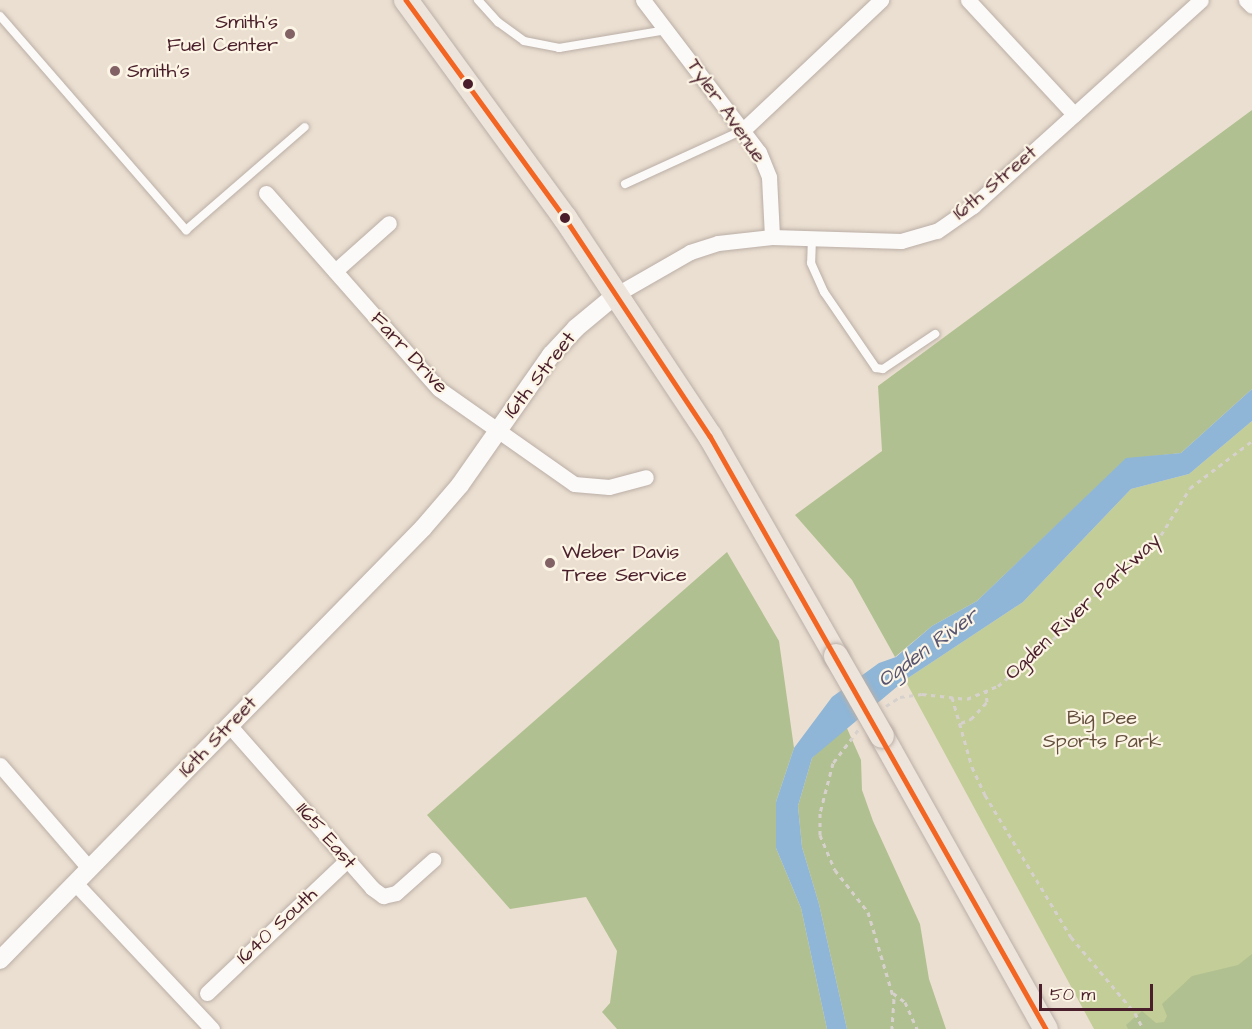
<!DOCTYPE html>
<html>
<head>
<meta charset="utf-8">
<style>
  body { margin:0 }
  #map { position:relative; width:1252px; height:1029px; overflow:hidden; background:#ebdfd1; font-family:"Architects Daughter",sans-serif }
  div>[style] { position:absolute }
  [style*='--x'] { left:calc(var(--x)*1px); top:calc(var(--y)*1px); width:calc(var(--w)*1px); rotate:calc(var(--a)*1deg) }
  .green>* { inset:0; background:#c3cd97 }
  .forest>* { inset:0; background:#b1c091 }
  .water>* { inset:0; background:#8fb6d6 }
  .path>* { height:3px; margin-top:-1.5px; transform-origin:0; background:repeating-linear-gradient(90deg,#d7d1ce 0 4.5px,transparent 0 9px) }
  .roads { filter:drop-shadow(0 0 2px #bbafa7) drop-shadow(0 0 2px #bbafa7) }
  .service>* { height:8px; margin:-4px; padding:0 4px; transform-origin:4px; border-radius:4px; background:#fcfaf8 }
  .minor>* { height:15px; margin:-7.5px; padding:0 7.5px; transform-origin:7.5px; border-radius:7.5px; background:#fcfaf8 }
  .tertiary>* { height:18px; margin:-9px; padding:0 9px; transform-origin:9px; border-radius:9px; background:#fcfaf8 }
  .primary>* { height:24px; margin:-12px; padding:0 12px; transform-origin:12px; border-radius:12px; background:#ede4db }
  .bridges { filter:drop-shadow(0 0 2px #bbafa7) drop-shadow(0 0 2px #bbafa7) }
  .primary-bridge>* { height:24px; margin:-12px; padding:0 12px; transform-origin:12px; border-radius:12px; background:#ede4db }
  .bus-1>* { height:4.5px; margin:-2.25px; padding:0 2.25px; transform-origin:2.25px; border-radius:2.25px; background:#f26522 }
  .dots>* { width:16px; height:16px; translate:-50% -50%; box-sizing:border-box; border:3px solid #fcf5e5; border-radius:50% }
  span { translate:-50% -50%; white-space:nowrap; text-align:center; line-height:1.15; -webkit-text-stroke:4.5px #fcf5e5; paint-order:stroke }
  .poi-label { font-size:20px; color:#4a1f2b }
  .right { translate:-100% -50%; text-align:right }
  .left { translate:0 -50%; text-align:left }
  .street-label { font-size:20px; color:#4a1f2b }
  .park-label { font-size:20px; color:#644f3d }
  .water-label { font-size:21px; color:#565470; font-style:italic }
  .scale { position:absolute; left:1039px; top:984px; width:114px; height:27px; box-sizing:border-box; border:3px solid #4a1f2b; border-top:0; padding-left:8px; font-size:18px; line-height:21px; white-space:nowrap; color:#4a1f2b; -webkit-text-stroke:4px #fcf5e5; paint-order:stroke }
</style>
</head>
<body>
<div id="map">
  <div class="green">
    <i style="clip-path:polygon(1252px 421px,1252px 1029px,1094px 1029px,905px 680px,1023px 602px,1131px 489px,1189px 474px)"></i>
  </div>
  <div class="forest">
    <i style="clip-path:polygon(1252px 110px,1252px 389px,1181px 453px,1126px 459px,977px 601px,932px 626px,895px 657px,852px 580px,795px 515px,882px 451px,878px 386px)"></i>
    <i style="clip-path:polygon(727px 552px,779px 641px,794px 748px,776px 802px,776px 848px,801px 908px,827px 1029px,617px 1029px,602px 1012px,610px 1003px,617px 951px,586px 897px,510px 909px,427px 815px)"></i>
    <i style="clip-path:polygon(846px 726px,861px 760px,862px 790px,873px 821px,920px 924px,929px 979px,946px 1029px,847px 1029px,819px 904px,802px 847px,798px 806px,812px 758px)"></i>
    <i style="clip-path:polygon(1252px 954px,1252px 1029px,1128px 1029px,1126px 1025px,1142px 1011px,1156px 1023px,1164px 1022px,1167px 1016px,1162px 1004px,1192px 976px,1238px 965px)"></i>
  </div>
  <div class="water">
    <i style="clip-path:polygon(1252px 389px,1252px 421px,1189px 474px,1131px 489px,1023px 602px,905px 680px,812px 758px,798px 806px,802px 847px,819px 904px,847px 1029px,827px 1029px,801px 908px,776px 848px,776px 802px,794px 748px,832px 697px,879px 663px,896px 657px,932px 626px,977px 601px,1126px 458px,1181px 453px)"></i>
  </div>
  <div class="path">
    <i style="--x:952;--y:697;--w:73;--a:74.1"></i>
    <i style="--x:972;--y:767;--w:31;--a:65"></i>
    <i style="--x:985;--y:795;--w:166;--a:58.8"></i>
    <i style="--x:1071;--y:937;--w:99;--a:49.9"></i>
    <i style="--x:1135;--y:1013;--w:18;--a:63"></i>
    <i style="--x:886;--y:706;--w:17;--a:-33"></i>
    <i style="--x:900;--y:697;--w:22;--a:-8"></i>
    <i style="--x:922;--y:694;--w:45;--a:6.3"></i>
    <i style="--x:967;--y:699;--w:34;--a:-23"></i>
    <i style="--x:998;--y:686;--w:87;--a:-40.3"></i>
    <i style="--x:1064;--y:630;--w:76;--a:-48.7"></i>
    <i style="--x:1114;--y:573;--w:60;--a:-39"></i>
    <i style="--x:1161;--y:535;--w:55;--a:-58.3"></i>
    <i style="--x:1190;--y:488;--w:78;--a:-37.2"></i>
    <i style="--x:961;--y:723;--w:11;--a:-22"></i>
    <i style="--x:971;--y:719;--w:23;--a:-47"></i>
    <i style="--x:987;--y:702;--w:11;--a:-95"></i>
    <i style="--x:858;--y:730;--w:41;--a:127.1"></i>
    <i style="--x:833;--y:763;--w:52;--a:104.6"></i>
    <i style="--x:820;--y:813;--w:22;--a:90"></i>
    <i style="--x:820;--y:835;--w:38;--a:67"></i>
    <i style="--x:835;--y:870;--w:53;--a:51.8"></i>
    <i style="--x:868;--y:912;--w:91;--a:73.4"></i>
    <i style="--x:894;--y:999;--w:30;--a:94"></i>
    <i style="--x:893;--y:993;--w:15;--a:37"></i>
    <i style="--x:905;--y:1002;--w:30;--a:66"></i>
  </div>
  <div class="roads">
    <div class="service">
      <i style="--x:478;--y:0;--w:30;--a:48"></i>
      <i style="--x:498;--y:22;--w:32;--a:36"></i>
      <i style="--x:524;--y:41;--w:36;--a:11"></i>
      <i style="--x:559;--y:48;--w:109;--a:-9.5"></i>
      <i style="--x:0;--y:16;--w:284;--a:49"></i>
      <i style="--x:186;--y:230;--w:157;--a:-40.9"></i>
      <i style="--x:625;--y:184;--w:130;--a:-24.6"></i>
      <i style="--x:812;--y:238;--w:25;--a:92"></i>
      <i style="--x:811;--y:263;--w:32;--a:66"></i>
      <i style="--x:824;--y:292;--w:92;--a:55.6"></i>
      <i style="--x:876;--y:368;--w:7;--a:8"></i>
      <i style="--x:883;--y:369;--w:63;--a:-33.9"></i>
    </div>
    <div class="minor">
      <i style="--x:643;--y:0;--w:191;--a:52.7"></i>
      <i style="--x:759;--y:152;--w:27;--a:68"></i>
      <i style="--x:769;--y:177;--w:60;--a:87.1"></i>
      <i style="--x:968;--y:0;--w:156;--a:47.1"></i>
      <i style="--x:1246;--y:0;--w:8;--a:45"></i>
      <i style="--x:743;--y:130;--w:190;--a:-43.3"></i>
      <i style="--x:266;--y:193;--w:261;--a:48.6"></i>
      <i style="--x:439;--y:389;--w:165;--a:35.1"></i>
      <i style="--x:574;--y:484;--w:35;--a:5"></i>
      <i style="--x:609;--y:487;--w:38;--a:-15"></i>
      <i style="--x:335;--y:271;--w:72;--a:-41.6"></i>
      <i style="--x:617;--y:294;--w:84;--a:-29.9"></i>
      <i style="--x:690;--y:252;--w:29;--a:-18"></i>
      <i style="--x:718;--y:243;--w:54;--a:-6.3"></i>
      <i style="--x:772;--y:237;--w:129;--a:1.8"></i>
      <i style="--x:901;--y:241;--w:37;--a:-16"></i>
      <i style="--x:937;--y:231;--w:44;--a:-34.8"></i>
      <i style="--x:973;--y:206;--w:307;--a:-42.1"></i>
      <i style="--x:229;--y:725;--w:217;--a:48.7"></i>
      <i style="--x:372;--y:888;--w:14;--a:36"></i>
      <i style="--x:383;--y:896;--w:13;--a:-13"></i>
      <i style="--x:396;--y:893;--w:50;--a:-41.7"></i>
      <i style="--x:0;--y:765;--w:136;--a:49.2"></i>
      <i style="--x:75;--y:883;--w:200;--a:46.8"></i>
      <i style="--x:207;--y:993;--w:193;--a:-43.5"></i>
    </div>
    <div class="tertiary">
      <i style="--x:0;--y:960;--w:605;--a:-45.6"></i>
      <i style="--x:423;--y:528;--w:57;--a:-49.3"></i>
      <i style="--x:460;--y:485;--w:159;--a:-55"></i>
      <i style="--x:551;--y:355;--w:37;--a:-47"></i>
      <i style="--x:576;--y:328;--w:53;--a:-39.7"></i>
    </div>
    <div class="primary">
      <i style="--x:406;--y:0;--w:270;--a:53.9"></i>
      <i style="--x:565;--y:218;--w:262;--a:56.4"></i>
      <i style="--x:710;--y:436;--w:254;--a:60.2"></i>
      <i style="--x:882;--y:736;--w:336;--a:60.8"></i>
    </div>
  </div>
  <div class="bridges">
    <div class="primary-bridge">
      <i style="--x:836;--y:656;--w:92;--a:60.1"></i>
    </div>
  </div>
  <div class="bus-1">
    <i style="--x:406;--y:0;--w:270;--a:53.9"></i>
    <i style="--x:565;--y:218;--w:262;--a:56.4"></i>
    <i style="--x:710;--y:436;--w:682;--a:60.46"></i>
  </div>
  <div class="dots">
    <i style="left:290px;top:34px;background:#826265"></i>
    <i style="left:115px;top:71px;background:#826265"></i>
    <i style="left:468px;top:84px;background:#4a1f2b"></i>
    <i style="left:565px;top:218px;background:#4a1f2b"></i>
    <i style="left:550px;top:563px;background:#826265"></i>
  </div>
  <div class="poi-label">
    <span class="right" style="left:278px;top:34px">Smith's<br>Fuel Center</span>
    <span class="left" style="left:127px;top:71px">Smith's</span>
    <span class="left" style="left:562px;top:564px">Weber Davis<br>Tree Service</span>
  </div>
  <div class="street-label">
    <span style="left:726px;top:111px;rotate:55deg">Tyler Avenue</span>
    <span style="left:995px;top:183px;rotate:-40deg">16th Street</span>
    <span style="left:409px;top:353px;rotate:47deg">Farr Drive</span>
    <span style="left:540px;top:375px;rotate:-52deg">16th Street</span>
    <span style="left:1083px;top:607px;rotate:-43deg">Ogden River Parkway</span>
    <span style="left:218px;top:737px;rotate:-46deg">16th Street</span>
    <span style="left:326px;top:836px;rotate:49deg">1165 East</span>
    <span style="left:277px;top:926px;rotate:-43deg">1640 South</span>
  </div>
  <div class="park-label">
    <span style="left:1102px;top:730px">Big Dee<br>Sports Park</span>
  </div>
  <div class="water-label">
    <span style="left:928px;top:648px;rotate:-36deg">Ogden River</span>
  </div>
  <div class="scale">50 m</div>
</div>
</body>
</html>
